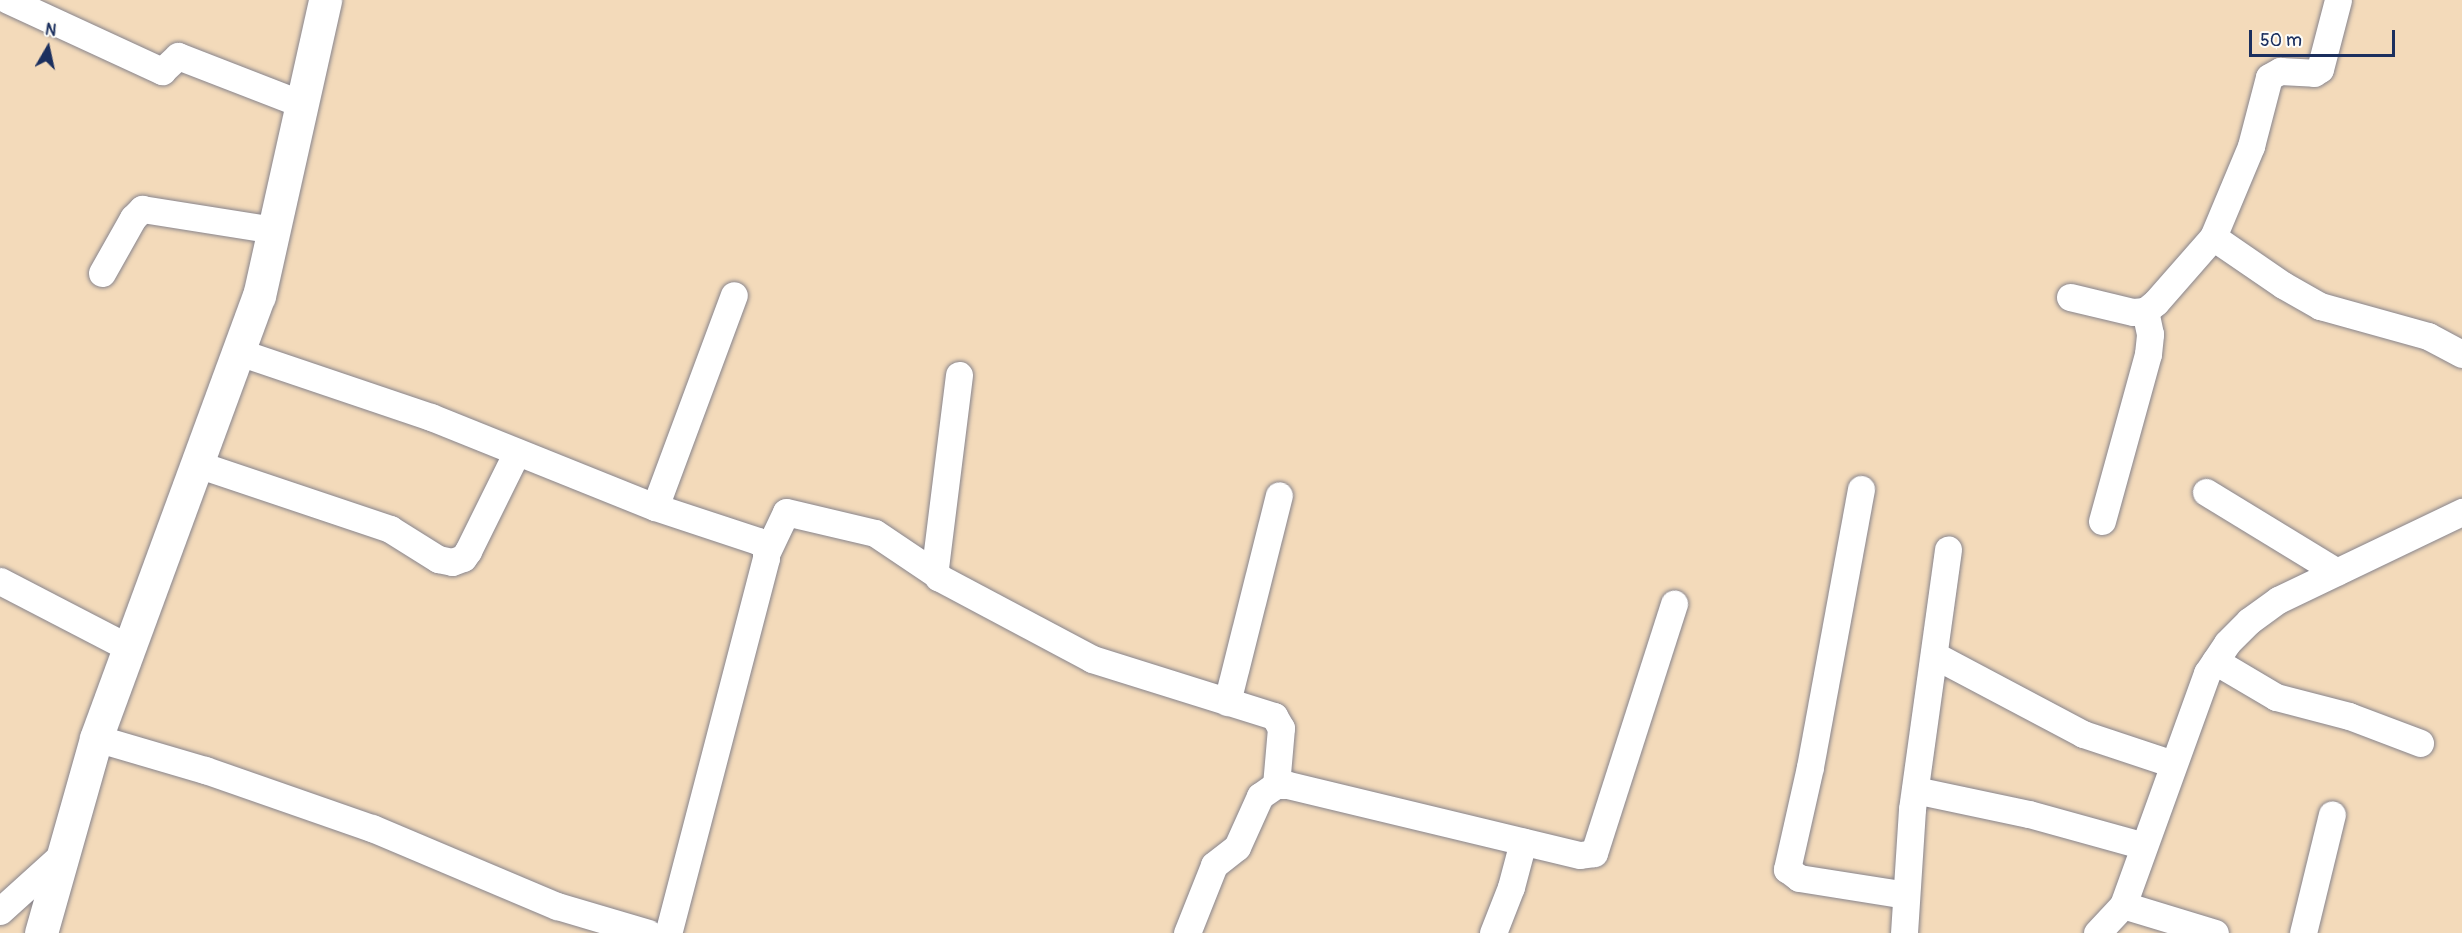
<!DOCTYPE html>
<html>
<head>
<meta charset="utf-8">
<style>
  body { margin:0 }
  #map { position:relative; width:2462px; height:933px; overflow:hidden; background:#f3daba; font-family:Pangolin,sans-serif }
  div>[style] { position:absolute }
  [style*='--x'] { left:calc(var(--x)*1px); top:calc(var(--y)*1px); width:calc(var(--w)*1px); rotate:calc(var(--a)*1deg) }
  .roads { filter:drop-shadow(0 0 2px #87848c) drop-shadow(0 0 2px #87848c) }
  .minor>* { height:27px; margin:-13.5px; padding:0 13.5px; transform-origin:13.5px; border-radius:13.5px; background:#fff }
  .major>* { height:33px; margin:-16.5px; padding:0 16.5px; transform-origin:16.5px; border-radius:16.5px; background:#fff }
  span { translate:-50% -50%; white-space:nowrap; text-align:center; line-height:1.15; -webkit-text-stroke:5px #fdfcf7; paint-order:stroke }
  .north { position:absolute; left:18px; top:18px; width:60px; height:60px; -webkit-text-stroke:4px #fdfcf7; paint-order:stroke; rotate:9deg; font-size:16px; font-weight:700; line-height:24px; text-align:center; color:#1b2f5e }
  .north::after { content:''; display:block; margin:auto; width:21px; height:27px; background:#1b2f5e; clip-path:polygon(50% 0,100% 100%,50% 72%,0 100%) }
  .scale { position:absolute; left:2249px; top:30px; width:146px; height:27px; box-sizing:border-box; border:3px solid #1b2f5e; border-top:0; padding-left:8px; font-size:18px; line-height:21px; white-space:nowrap; color:#1b2f5e; -webkit-text-stroke:4px #fdfcf7; paint-order:stroke }
</style>
</head>
<body>
<div id="map">
  <div class="roads">
    <div class="minor">
      <i style="--x:8;--y:0;--w:170;--a:24.8"></i>
      <i style="--x:162;--y:71;--w:22;--a:-43"></i>
      <i style="--x:178;--y:56;--w:133;--a:21.2"></i>
      <i style="--x:2213;--y:237;--w:85;--a:34.4"></i>
      <i style="--x:2283;--y:285;--w:43;--a:29.6"></i>
      <i style="--x:2320;--y:306;--w:112;--a:15.5"></i>
      <i style="--x:2428;--y:336;--w:38;--a:28"></i>
      <i style="--x:102;--y:273;--w:63;--a:-60.6"></i>
      <i style="--x:133;--y:218;--w:13;--a:-45"></i>
      <i style="--x:142;--y:209;--w:134;--a:9"></i>
      <i style="--x:2070;--y:297;--w:65;--a:13.4"></i>
      <i style="--x:2133;--y:312;--w:12;--a:-5"></i>
      <i style="--x:2145;--y:311;--w:14;--a:-39"></i>
      <i style="--x:2156;--y:302;--w:86;--a:-48.8"></i>
      <i style="--x:2213;--y:237;--w:99;--a:-67.3"></i>
      <i style="--x:2251;--y:146;--w:71;--a:-75.4"></i>
      <i style="--x:2269;--y:77;--w:13;--a:-29"></i>
      <i style="--x:2280;--y:71;--w:34;--a:3"></i>
      <i style="--x:2314;--y:73;--w:7;--a:-34"></i>
      <i style="--x:2320;--y:69;--w:71;--a:-75.4"></i>
      <i style="--x:239;--y:352;--w:203;--a:18.7"></i>
      <i style="--x:431;--y:417;--w:241;--a:21.9"></i>
      <i style="--x:655;--y:507;--w:108;--a:18.3"></i>
      <i style="--x:758;--y:541;--w:10;--a:37"></i>
      <i style="--x:766;--y:547;--w:11;--a:90"></i>
      <i style="--x:766;--y:558;--w:388;--a:104.6"></i>
      <i style="--x:959;--y:375;--w:195;--a:97.1"></i>
      <i style="--x:935;--y:569;--w:9;--a:69"></i>
      <i style="--x:938;--y:577;--w:174;--a:28"></i>
      <i style="--x:1092;--y:659;--w:191;--a:17.4"></i>
      <i style="--x:1274;--y:716;--w:14;--a:60"></i>
      <i style="--x:1281;--y:728;--w:57;--a:95"></i>
      <i style="--x:197;--y:464;--w:204;--a:18.6"></i>
      <i style="--x:390;--y:529;--w:57;--a:32"></i>
      <i style="--x:438;--y:559;--w:14;--a:12"></i>
      <i style="--x:452;--y:562;--w:12;--a:-20"></i>
      <i style="--x:463;--y:558;--w:9;--a:-54"></i>
      <i style="--x:468;--y:551;--w:110;--a:-63.7"></i>
      <i style="--x:1861;--y:489;--w:283;--a:100.4"></i>
      <i style="--x:1810;--y:767;--w:105;--a:102.7"></i>
      <i style="--x:1787;--y:869;--w:15;--a:37"></i>
      <i style="--x:1799;--y:878;--w:108;--a:9"></i>
      <i style="--x:2206;--y:492;--w:153;--a:31.4"></i>
      <i style="--x:655;--y:507;--w:226;--a:-69.6"></i>
      <i style="--x:2102;--y:521;--w:173;--a:-74.6"></i>
      <i style="--x:2148;--y:354;--w:20;--a:-84"></i>
      <i style="--x:2150;--y:334;--w:24;--a:-102"></i>
      <i style="--x:767;--y:552;--w:44;--a:-64.6"></i>
      <i style="--x:786;--y:512;--w:91;--a:13.3"></i>
      <i style="--x:875;--y:533;--w:73;--a:33.9"></i>
      <i style="--x:0;--y:581;--w:145;--a:27.4"></i>
      <i style="--x:1934;--y:655;--w:169;--a:27.9"></i>
      <i style="--x:2083;--y:734;--w:95;--a:18.4"></i>
      <i style="--x:2215;--y:661;--w:71;--a:30.5"></i>
      <i style="--x:2276;--y:697;--w:75;--a:14.6"></i>
      <i style="--x:2349;--y:716;--w:76;--a:20.8"></i>
      <i style="--x:1227;--y:702;--w:213;--a:-75.9"></i>
      <i style="--x:96;--y:738;--w:114;--a:16.4"></i>
      <i style="--x:205;--y:770;--w:177;--a:19.2"></i>
      <i style="--x:372;--y:828;--w:201;--a:22.9"></i>
      <i style="--x:557;--y:906;--w:95;--a:16.5"></i>
      <i style="--x:1915;--y:790;--w:116;--a:11.9"></i>
      <i style="--x:2029;--y:814;--w:119;--a:15.5"></i>
      <i style="--x:2123;--y:905;--w:96;--a:16.9"></i>
      <i style="--x:0;--y:911;--w:85;--a:-42.1"></i>
      <i style="--x:1187;--y:933;--w:73;--a:-68.3"></i>
      <i style="--x:1214;--y:865;--w:29;--a:-38"></i>
      <i style="--x:1237;--y:847;--w:56;--a:-65.7"></i>
      <i style="--x:1260;--y:796;--w:19;--a:-35"></i>
      <i style="--x:1276;--y:785;--w:12;--a:0"></i>
      <i style="--x:1288;--y:785;--w:300;--a:13.5"></i>
      <i style="--x:1580;--y:855;--w:14;--a:-8"></i>
      <i style="--x:1594;--y:853;--w:262;--a:-72.2"></i>
      <i style="--x:1493;--y:933;--w:49;--a:-68.6"></i>
      <i style="--x:1511;--y:887;--w:47;--a:-75.1"></i>
      <i style="--x:1904;--y:933;--w:124;--a:-86.3"></i>
      <i style="--x:1912;--y:809;--w:262;--a:-82.1"></i>
      <i style="--x:2097;--y:933;--w:38;--a:-47"></i>
      <i style="--x:2123;--y:905;--w:247;--a:-70.1"></i>
      <i style="--x:2207;--y:673;--w:36;--a:-56"></i>
      <i style="--x:2227;--y:643;--w:31;--a:-45"></i>
      <i style="--x:2249;--y:621;--w:36;--a:-36"></i>
      <i style="--x:2278;--y:600;--w:204;--a:-25.6"></i>
      <i style="--x:2303;--y:933;--w:122;--a:-76.3"></i>
    </div>
    <div class="major">
      <i style="--x:41;--y:933;--w:203;--a:-74.2"></i>
      <i style="--x:96;--y:738;--w:471;--a:-69.8"></i>
      <i style="--x:259;--y:296;--w:303;--a:-77.4"></i>
    </div>
  </div>
  <div class="north">N</div>
  <div class="scale">50 m</div>
</div>
</body>
</html>
